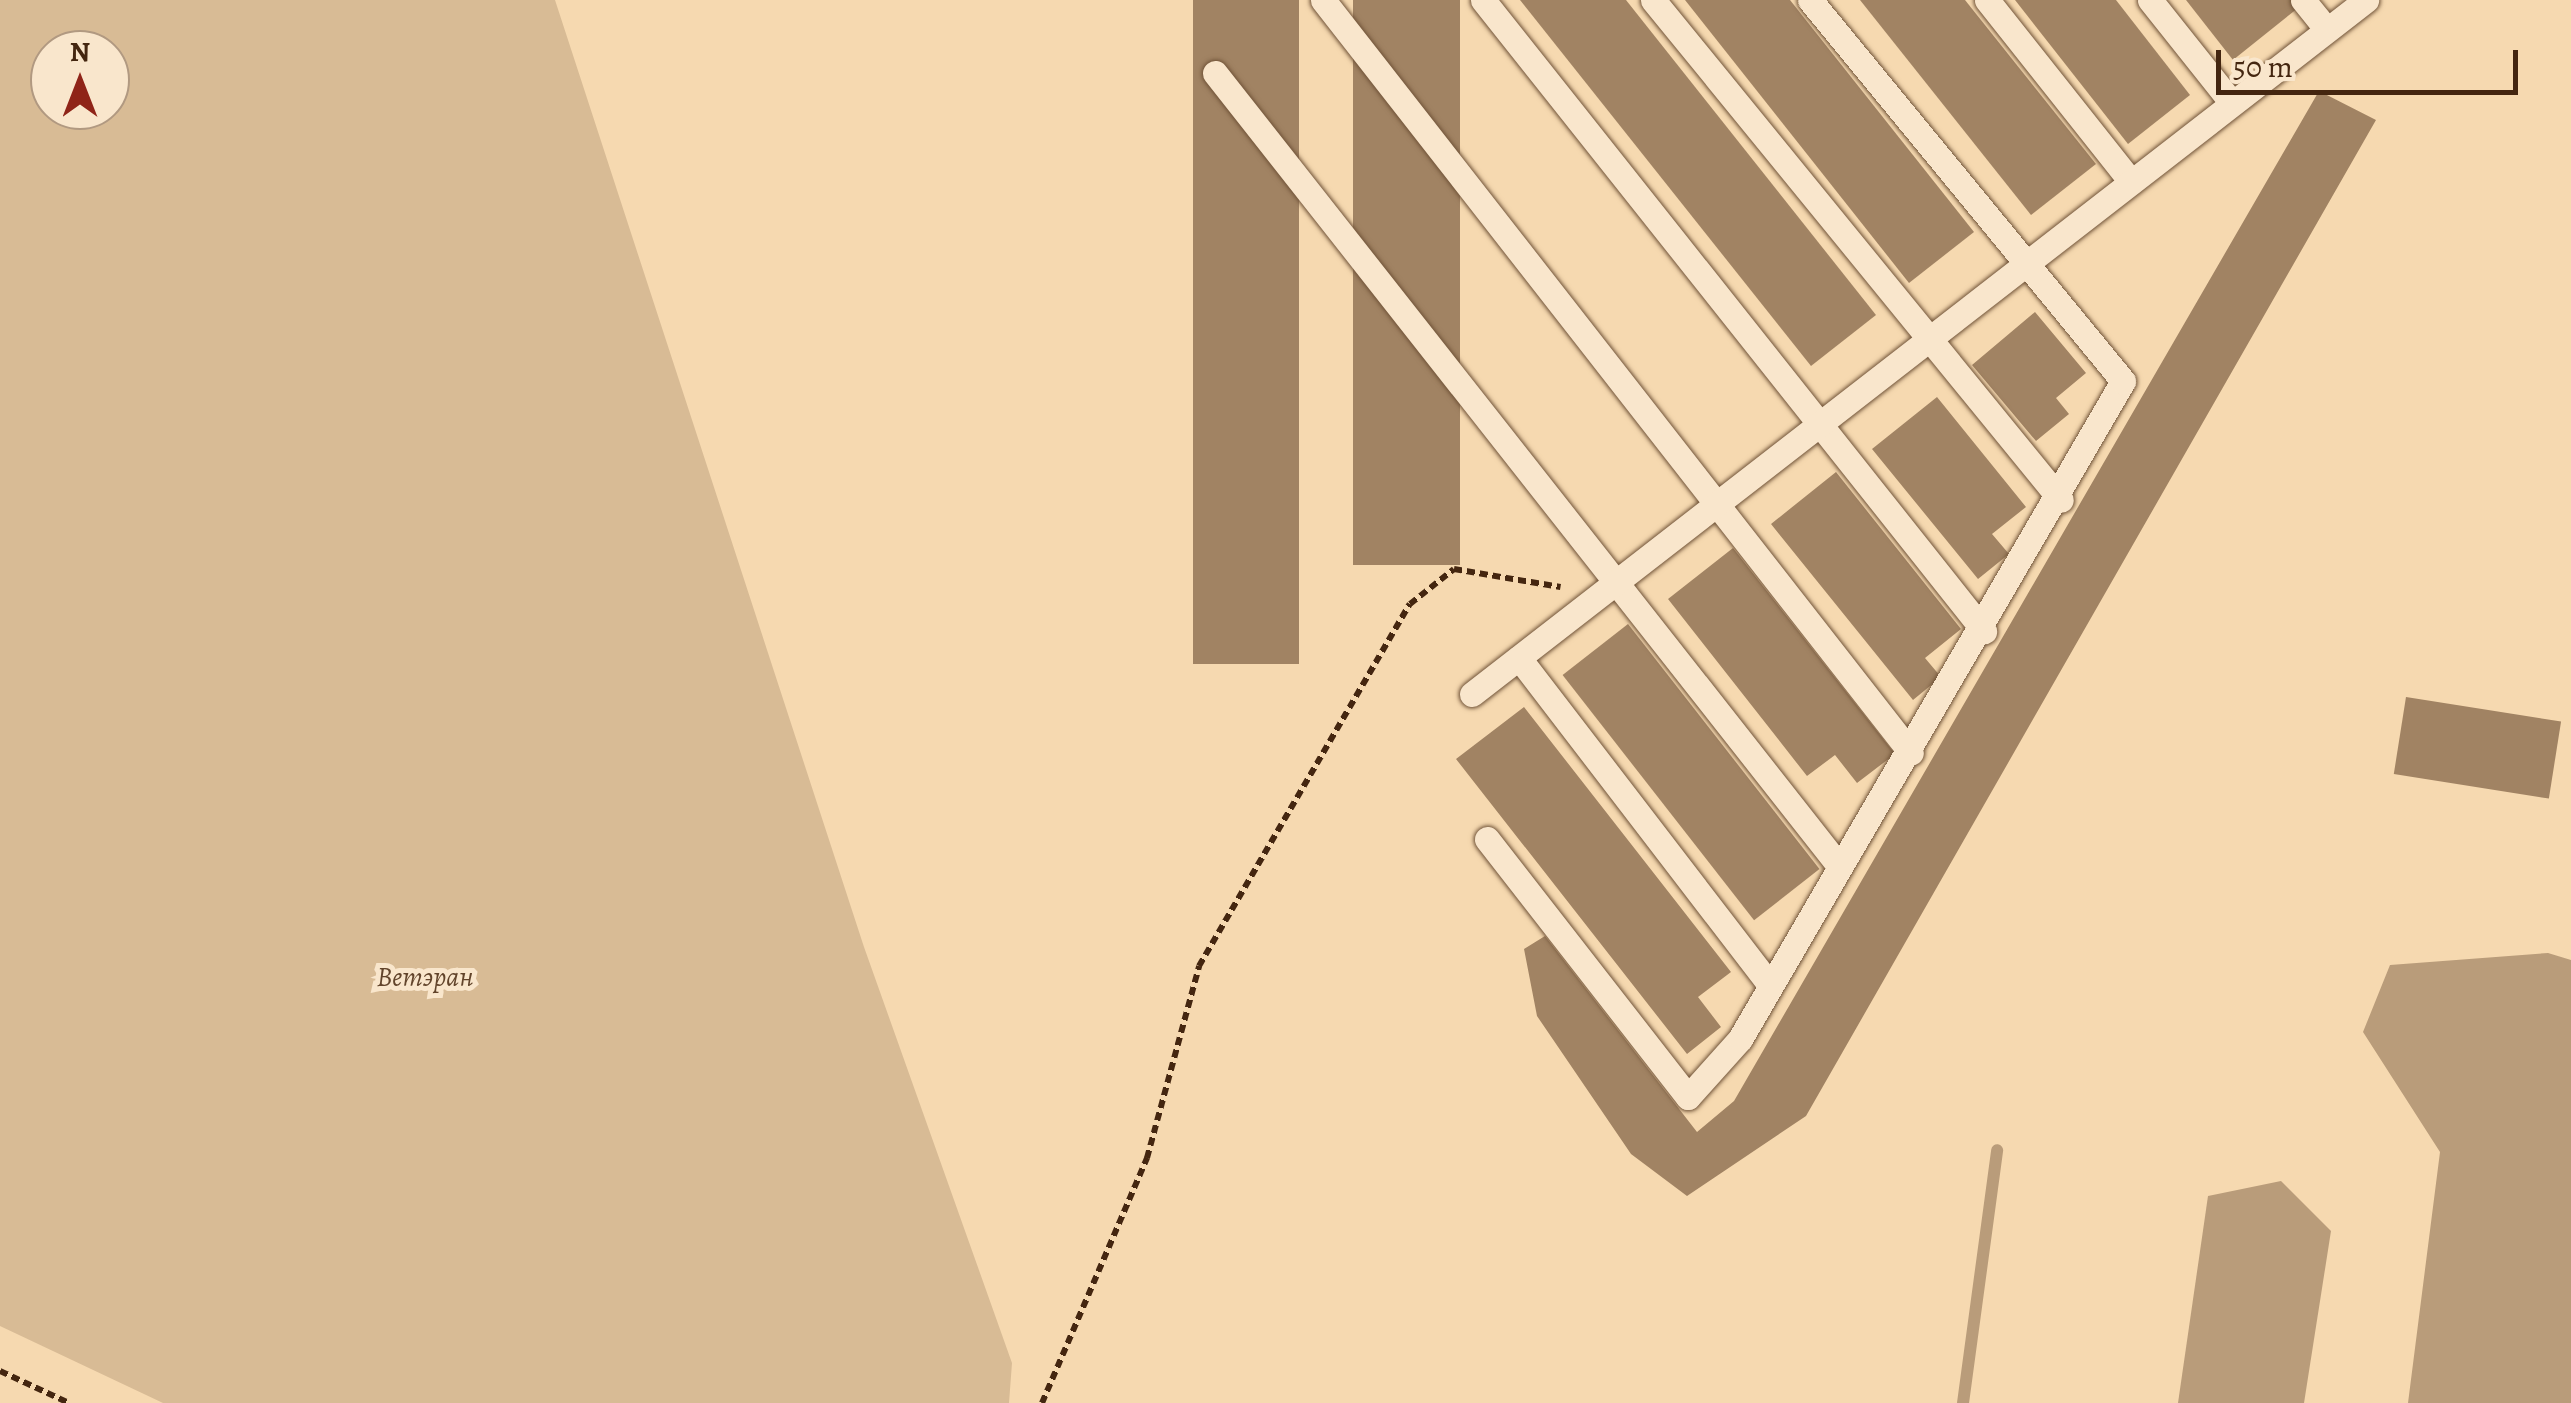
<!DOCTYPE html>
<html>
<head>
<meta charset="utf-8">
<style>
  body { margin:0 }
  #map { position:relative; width:2571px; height:1403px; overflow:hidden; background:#f6d9b0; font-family:Alegreya,serif }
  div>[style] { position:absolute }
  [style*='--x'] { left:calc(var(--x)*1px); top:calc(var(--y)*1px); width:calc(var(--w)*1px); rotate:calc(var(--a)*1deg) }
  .green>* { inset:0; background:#d8bb95 }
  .water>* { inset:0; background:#b99c7a }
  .stream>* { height:12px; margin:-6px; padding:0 6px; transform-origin:6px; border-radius:6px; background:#b99c7a }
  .building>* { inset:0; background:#a18363; transform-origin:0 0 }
  .path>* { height:6px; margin-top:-3px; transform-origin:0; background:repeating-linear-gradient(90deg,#442610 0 8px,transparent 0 13px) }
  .roads { filter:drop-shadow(0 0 2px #705338) drop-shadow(0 0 2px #705338) }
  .service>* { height:25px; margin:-12.5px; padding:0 12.5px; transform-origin:12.5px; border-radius:12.5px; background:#f9e6cc }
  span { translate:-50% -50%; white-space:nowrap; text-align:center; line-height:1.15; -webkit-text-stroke:10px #f9e6cc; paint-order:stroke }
  .park-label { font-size:28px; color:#62442b; font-style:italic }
  .north { position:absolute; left:30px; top:30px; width:100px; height:100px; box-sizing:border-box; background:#f9e6cc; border:2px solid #b19981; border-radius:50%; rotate:0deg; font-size:28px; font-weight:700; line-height:40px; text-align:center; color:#442610 }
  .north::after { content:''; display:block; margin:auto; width:35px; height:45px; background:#8f2418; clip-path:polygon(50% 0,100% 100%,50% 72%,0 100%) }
  .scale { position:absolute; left:2216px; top:50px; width:302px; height:45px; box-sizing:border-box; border:5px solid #442610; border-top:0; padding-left:12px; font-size:30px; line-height:35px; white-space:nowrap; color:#442610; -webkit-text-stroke:8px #f9e6cc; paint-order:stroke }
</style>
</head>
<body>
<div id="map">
  <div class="green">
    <i style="clip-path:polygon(evenodd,0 0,555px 0,864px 947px,1012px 1363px,1009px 1403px,163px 1403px,0 1326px,0 0,50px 50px,110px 50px,110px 110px,50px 110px,50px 50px)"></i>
  </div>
  <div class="water">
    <i style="clip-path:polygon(2548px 953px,2571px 960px,2571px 1403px,2408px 1403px,2440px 1152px,2363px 1032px,2390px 965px)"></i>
    <i style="clip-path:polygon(2281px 1181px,2331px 1231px,2304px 1403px,2178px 1403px,2208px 1196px)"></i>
  </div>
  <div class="stream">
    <i style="--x:1963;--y:1403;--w:255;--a:-82.3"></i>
  </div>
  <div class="building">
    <i style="left:1193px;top:0;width:106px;height:664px"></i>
    <i style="left:1353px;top:0;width:107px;height:565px"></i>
    <i style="clip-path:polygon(1520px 0,1626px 0,1876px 315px,1811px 366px)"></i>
    <i style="clip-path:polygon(1685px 0,1790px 0,1974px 232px,1909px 283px)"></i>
    <i style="clip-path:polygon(1860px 0,1965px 0,2096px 164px,2031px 215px)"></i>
    <i style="clip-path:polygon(2015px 0,2116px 0,2190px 95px,2128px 144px)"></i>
    <i style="clip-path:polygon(2186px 0,2292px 0,2298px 8px,2233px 60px)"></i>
    <i style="clip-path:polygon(2319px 91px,2376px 120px,1806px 1116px,1687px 1196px,1631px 1154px,1537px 1016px,1524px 949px,1545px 936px,1697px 1132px,1734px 1101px)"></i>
    <i style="clip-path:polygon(2035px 312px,2086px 373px,2056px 398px,2069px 414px,2036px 441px,1972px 365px)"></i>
    <i style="clip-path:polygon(1937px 397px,2026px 507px,1992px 534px,2009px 554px,1978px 579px,1872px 449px)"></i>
    <i style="clip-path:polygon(1836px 472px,1961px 629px,1925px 658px,1941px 677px,1913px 700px,1771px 524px)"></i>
    <i style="clip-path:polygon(1733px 548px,1895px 754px,1857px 783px,1835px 755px,1807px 776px,1668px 599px)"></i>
    <i style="left:1628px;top:624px;width:311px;height:83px;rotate:52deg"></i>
    <i style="left:2406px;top:697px;width:157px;height:78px;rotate:9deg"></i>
    <i style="clip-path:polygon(1524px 707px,1731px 972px,1698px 997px,1721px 1027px,1687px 1054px,1456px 759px)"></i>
  </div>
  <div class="path">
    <i style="--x:0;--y:1371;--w:76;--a:24.9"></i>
    <i style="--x:1042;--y:1403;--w:267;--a:-66.8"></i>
    <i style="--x:1147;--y:1158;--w:199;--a:-74.8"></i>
    <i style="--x:1199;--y:966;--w:419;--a:-59.8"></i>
    <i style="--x:1410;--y:604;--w:56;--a:-38.5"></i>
    <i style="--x:1454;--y:569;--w:108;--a:9.6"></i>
  </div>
  <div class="roads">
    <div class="service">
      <i style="--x:1323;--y:0;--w:955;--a:52.01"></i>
      <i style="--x:1483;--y:0;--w:806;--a:51.55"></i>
      <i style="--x:1653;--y:0;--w:645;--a:50.79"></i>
      <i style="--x:1987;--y:0;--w:232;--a:51.6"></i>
      <i style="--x:2150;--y:0;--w:132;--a:51.5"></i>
      <i style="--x:2303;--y:0;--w:38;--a:51"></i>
      <i style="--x:1215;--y:73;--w:1005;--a:51.79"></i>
      <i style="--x:1519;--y:658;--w:409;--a:52.5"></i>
      <i style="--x:1472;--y:694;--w:1132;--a:-37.82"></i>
      <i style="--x:1487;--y:839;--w:327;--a:52.1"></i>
      <i style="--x:1688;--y:1097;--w:78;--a:-48.1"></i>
      <i style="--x:1740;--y:1039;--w:761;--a:-59.8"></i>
      <i style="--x:2123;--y:381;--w:493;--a:-129.4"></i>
    </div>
  </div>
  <div class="park-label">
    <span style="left:425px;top:977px">Ветэран</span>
  </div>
  <div class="north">N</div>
  <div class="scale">50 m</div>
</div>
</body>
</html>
